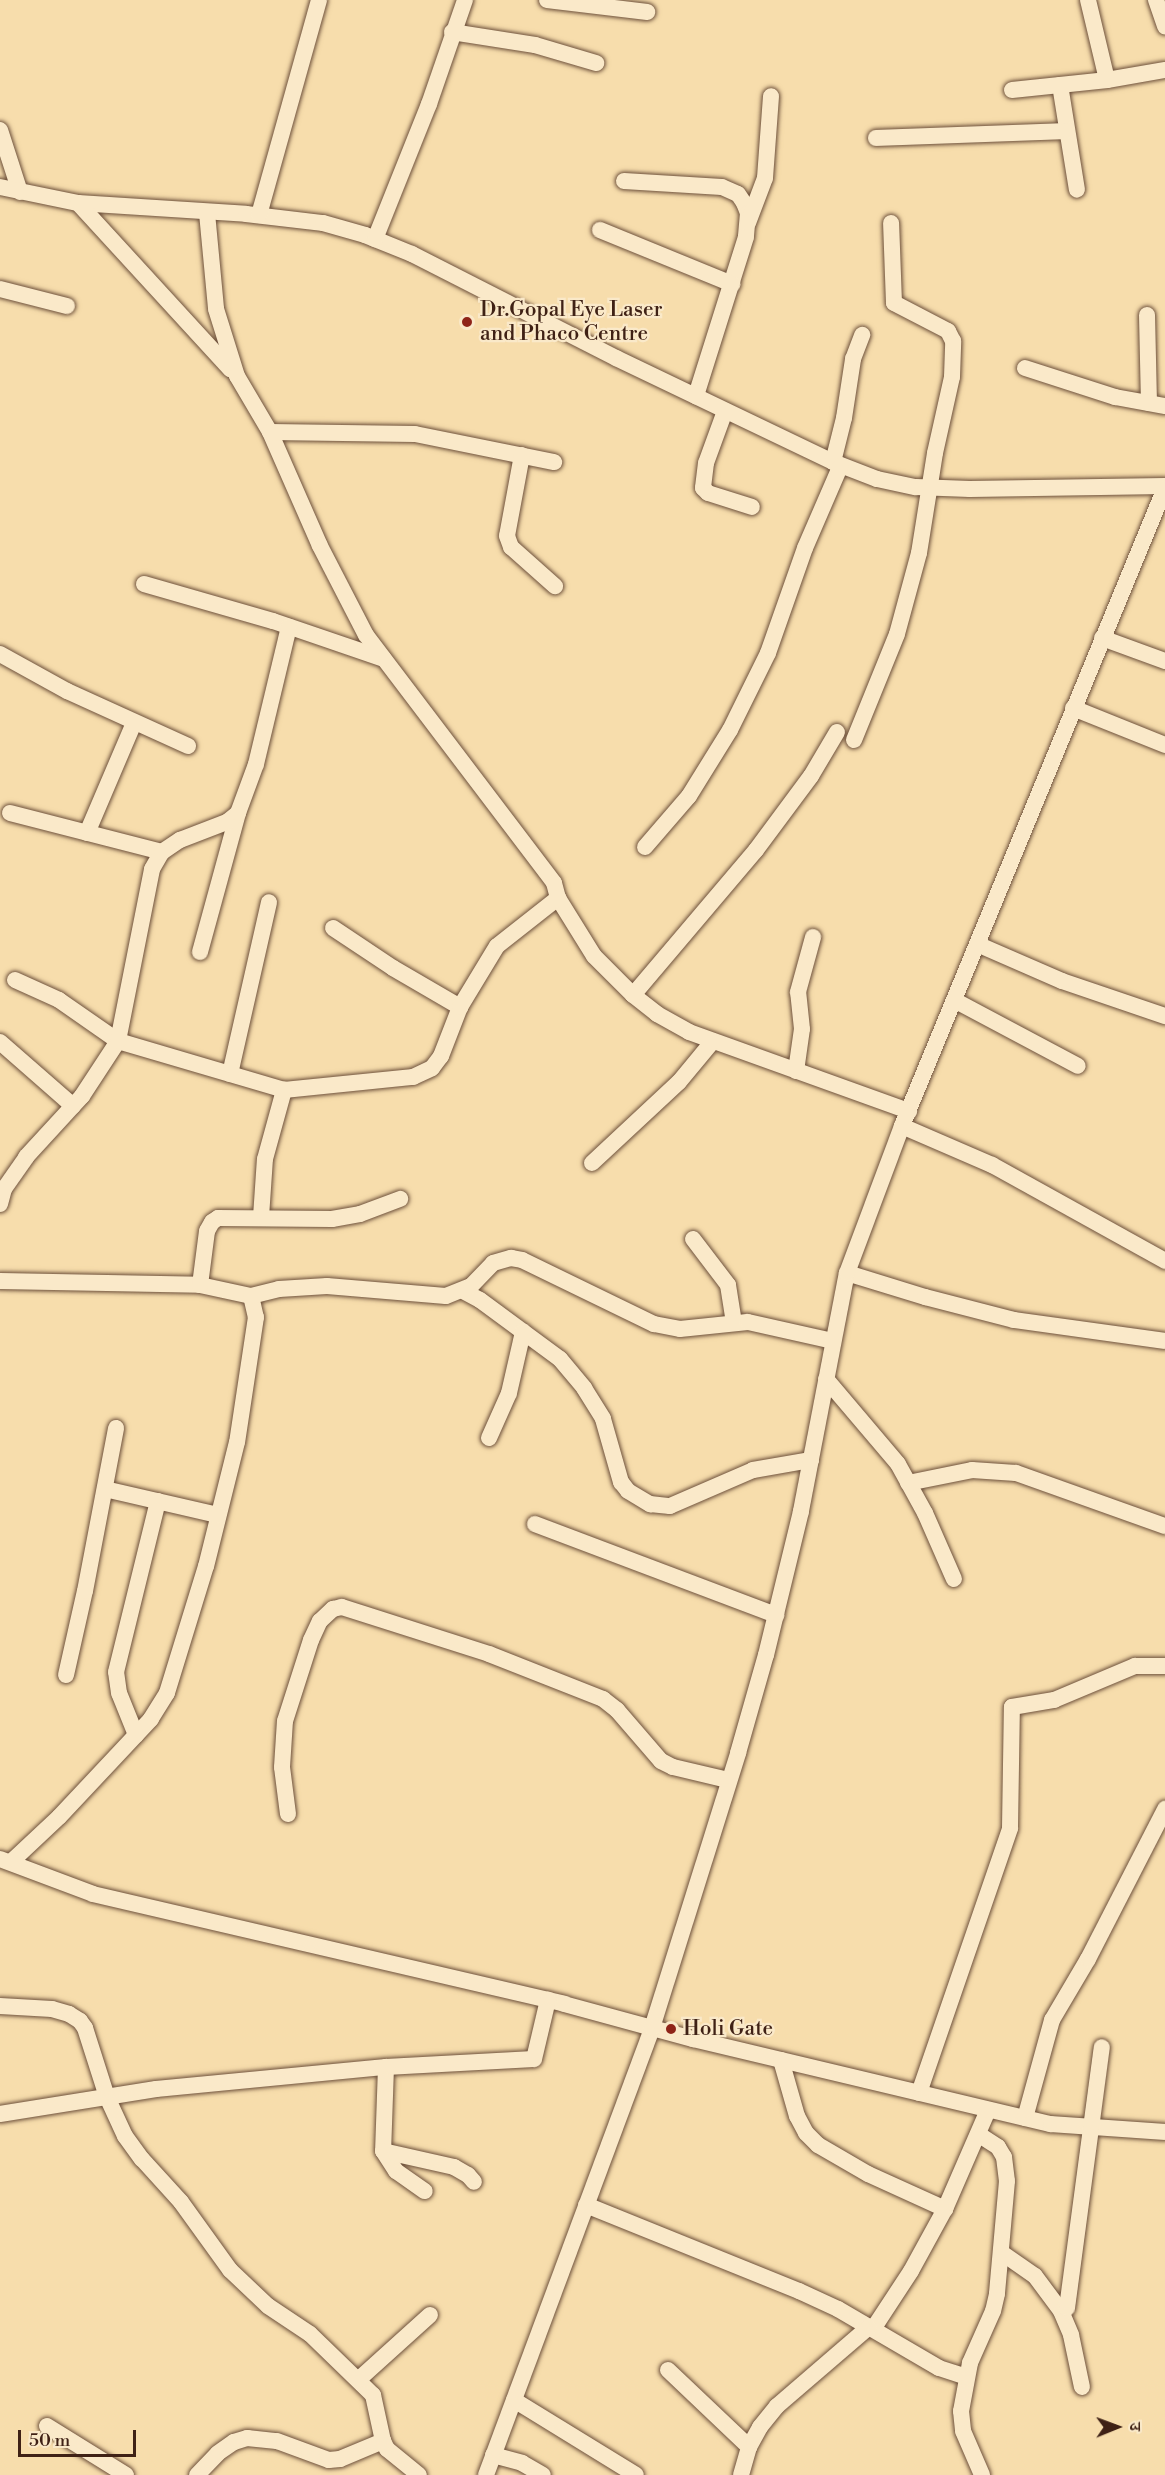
<!DOCTYPE html>
<html>
<head>
<meta charset="utf-8">
<style>
  body { margin:0 }
  #map { position:relative; width:1165px; height:2475px; overflow:hidden; background:#f7ddac; font-family:"Libre Bodoni","Noto Serif Devanagari",serif }
  div>[style] { position:absolute }
  [style*='--x'] { left:calc(var(--x)*1px); top:calc(var(--y)*1px); width:calc(var(--w)*1px); rotate:calc(var(--a)*1deg) }
  .roads { filter:drop-shadow(0 0 2px #6d503b) drop-shadow(0 0 2px #6d503b) }
  .minor>* { height:16px; margin:-8px; padding:0 8px; transform-origin:8px; border-radius:8px; background:#fae9c9 }
  .dots>* { width:16px; height:16px; translate:-50% -50%; box-sizing:border-box; border:3px solid #fae9c9; border-radius:50% }
  span { translate:-50% -50%; white-space:nowrap; text-align:center; line-height:1.15; -webkit-text-stroke:4.5px #fae9c9; paint-order:stroke }
  .poi-label { font-size:21px; color:#3f2115 }
  .left { translate:0 -50%; text-align:left }
  .north { position:absolute; left:1087px; top:2397px; width:60px; height:60px; -webkit-text-stroke:4px #fae9c9; paint-order:stroke; rotate:89deg; font-size:16px; font-weight:700; line-height:24px; text-align:center; color:#3f2115 }
  .north::after { content:''; display:block; margin:auto; width:21px; height:27px; background:#3f2115; clip-path:polygon(50% 0,100% 100%,50% 72%,0 100%) }
  .scale { position:absolute; left:18px; top:2430px; width:118px; height:27px; box-sizing:border-box; border:3px solid #3f2115; border-top:0; padding-left:8px; font-size:18px; line-height:21px; white-space:nowrap; color:#3f2115; -webkit-text-stroke:4px #fae9c9; paint-order:stroke }
</style>
</head>
<body>
<div id="map">
  <div class="roads">
    <div class="minor">
      <i style="--x:547;--y:0;--w:101;--a:6.8"></i>
      <i style="--x:1088;--y:0;--w:82;--a:76.6"></i>
      <i style="--x:1156;--y:0;--w:28;--a:71"></i>
      <i style="--x:452;--y:32;--w:84;--a:8.9"></i>
      <i style="--x:535;--y:45;--w:64;--a:16.4"></i>
      <i style="--x:1060;--y:85;--w:106;--a:80.8"></i>
      <i style="--x:1012;--y:90;--w:96;--a:-6"></i>
      <i style="--x:1107;--y:80;--w:59;--a:-9.8"></i>
      <i style="--x:0;--y:130;--w:65;--a:72.1"></i>
      <i style="--x:876;--y:138;--w:191;--a:-2.1"></i>
      <i style="--x:624;--y:181;--w:98;--a:3.5"></i>
      <i style="--x:722;--y:187;--w:17;--a:24"></i>
      <i style="--x:738;--y:194;--w:11;--a:56"></i>
      <i style="--x:744;--y:203;--w:11;--a:68"></i>
      <i style="--x:748;--y:213;--w:24;--a:95"></i>
      <i style="--x:746;--y:237;--w:167;--a:107.5"></i>
      <i style="--x:0;--y:187;--w:80;--a:11.6"></i>
      <i style="--x:78;--y:203;--w:168;--a:3.7"></i>
      <i style="--x:246;--y:214;--w:78;--a:6.7"></i>
      <i style="--x:323;--y:223;--w:44;--a:15.9"></i>
      <i style="--x:365;--y:235;--w:51;--a:22"></i>
      <i style="--x:412;--y:254;--w:229;--a:27"></i>
      <i style="--x:616;--y:358;--w:241;--a:25.6"></i>
      <i style="--x:833;--y:462;--w:47;--a:21.1"></i>
      <i style="--x:877;--y:479;--w:40;--a:12"></i>
      <i style="--x:916;--y:487;--w:54;--a:2.1"></i>
      <i style="--x:970;--y:489;--w:195;--a:-0.9"></i>
      <i style="--x:78;--y:203;--w:226;--a:47.5"></i>
      <i style="--x:207;--y:213;--w:96;--a:84.6"></i>
      <i style="--x:216;--y:309;--w:70;--a:72.6"></i>
      <i style="--x:237;--y:376;--w:65;--a:59.5"></i>
      <i style="--x:270;--y:432;--w:124;--a:66.3"></i>
      <i style="--x:320;--y:546;--w:100;--a:62.7"></i>
      <i style="--x:366;--y:635;--w:311;--a:52.8"></i>
      <i style="--x:554;--y:883;--w:16;--a:75"></i>
      <i style="--x:558;--y:898;--w:68;--a:58.2"></i>
      <i style="--x:594;--y:956;--w:55;--a:45"></i>
      <i style="--x:633;--y:995;--w:31;--a:38"></i>
      <i style="--x:657;--y:1014;--w:37;--a:29"></i>
      <i style="--x:689;--y:1032;--w:234;--a:19.8"></i>
      <i style="--x:259;--y:215;--w:223;--a:-74.4"></i>
      <i style="--x:748;--y:223;--w:48;--a:-69.3"></i>
      <i style="--x:765;--y:178;--w:82;--a:-85.8"></i>
      <i style="--x:600;--y:230;--w:143;--a:22.2"></i>
      <i style="--x:375;--y:239;--w:145;--a:-68.2"></i>
      <i style="--x:429;--y:104;--w:110;--a:-70.9"></i>
      <i style="--x:0;--y:289;--w:69;--a:14.2"></i>
      <i style="--x:1147;--y:315;--w:88;--a:88.7"></i>
      <i style="--x:1025;--y:368;--w:95;--a:17.9"></i>
      <i style="--x:1115;--y:397;--w:51;--a:10.2"></i>
      <i style="--x:725;--y:411;--w:55;--a:110.1"></i>
      <i style="--x:706;--y:463;--w:25;--a:97"></i>
      <i style="--x:703;--y:488;--w:7;--a:45"></i>
      <i style="--x:708;--y:493;--w:46;--a:17.7"></i>
      <i style="--x:270;--y:432;--w:145;--a:0.8"></i>
      <i style="--x:415;--y:434;--w:142;--a:11.4"></i>
      <i style="--x:522;--y:455;--w:82;--a:100.5"></i>
      <i style="--x:507;--y:536;--w:12;--a:70"></i>
      <i style="--x:511;--y:547;--w:59;--a:41.6"></i>
      <i style="--x:833;--y:462;--w:45;--a:-76"></i>
      <i style="--x:844;--y:418;--w:60;--a:-81.3"></i>
      <i style="--x:853;--y:359;--w:26;--a:-69"></i>
      <i style="--x:144;--y:584;--w:134;--a:16"></i>
      <i style="--x:273;--y:621;--w:117;--a:18.9"></i>
      <i style="--x:1102;--y:638;--w:67;--a:20.1"></i>
      <i style="--x:0;--y:654;--w:77;--a:28.9"></i>
      <i style="--x:67;--y:691;--w:133;--a:24.4"></i>
      <i style="--x:1073;--y:708;--w:99;--a:21.9"></i>
      <i style="--x:854;--y:740;--w:114;--a:-67.9"></i>
      <i style="--x:897;--y:634;--w:84;--a:-74.8"></i>
      <i style="--x:919;--y:553;--w:101;--a:-80.9"></i>
      <i style="--x:935;--y:453;--w:78;--a:-77.4"></i>
      <i style="--x:952;--y:377;--w:36;--a:-88"></i>
      <i style="--x:953;--y:341;--w:11;--a:-117"></i>
      <i style="--x:948;--y:331;--w:61;--a:-152.6"></i>
      <i style="--x:894;--y:303;--w:80;--a:-92.1"></i>
      <i style="--x:10;--y:813;--w:157;--a:14.4"></i>
      <i style="--x:87;--y:833;--w:120;--a:-66.9"></i>
      <i style="--x:645;--y:847;--w:67;--a:-49.2"></i>
      <i style="--x:689;--y:796;--w:78;--a:-58.2"></i>
      <i style="--x:730;--y:730;--w:86;--a:-63.7"></i>
      <i style="--x:768;--y:653;--w:111;--a:-70.6"></i>
      <i style="--x:805;--y:548;--w:90;--a:-66.6"></i>
      <i style="--x:333;--y:928;--w:72;--a:33.7"></i>
      <i style="--x:393;--y:968;--w:78;--a:30.2"></i>
      <i style="--x:977;--y:944;--w:93;--a:23.5"></i>
      <i style="--x:1062;--y:981;--w:109;--a:18.8"></i>
      <i style="--x:200;--y:952;--w:144;--a:-74.7"></i>
      <i style="--x:15;--y:980;--w:48;--a:24.4"></i>
      <i style="--x:59;--y:1000;--w:72;--a:34.8"></i>
      <i style="--x:118;--y:1041;--w:173;--a:16.4"></i>
      <i style="--x:284;--y:1090;--w:130;--a:-5.8"></i>
      <i style="--x:413;--y:1077;--w:21;--a:-25"></i>
      <i style="--x:432;--y:1068;--w:15;--a:-53"></i>
      <i style="--x:441;--y:1056;--w:53;--a:-68.8"></i>
      <i style="--x:460;--y:1007;--w:71;--a:-58.8"></i>
      <i style="--x:497;--y:946;--w:78;--a:-38.2"></i>
      <i style="--x:633;--y:995;--w:190;--a:-49.7"></i>
      <i style="--x:756;--y:850;--w:92;--a:-53.4"></i>
      <i style="--x:811;--y:776;--w:51;--a:-59.4"></i>
      <i style="--x:954;--y:1000;--w:140;--a:28"></i>
      <i style="--x:0;--y:1042;--w:97;--a:41.2"></i>
      <i style="--x:796;--y:1071;--w:42;--a:-81.9"></i>
      <i style="--x:802;--y:1029;--w:37;--a:-96"></i>
      <i style="--x:798;--y:992;--w:57;--a:-74.7"></i>
      <i style="--x:230;--y:1074;--w:176;--a:-77.2"></i>
      <i style="--x:902;--y:1126;--w:98;--a:23.4"></i>
      <i style="--x:992;--y:1165;--w:198;--a:29"></i>
      <i style="--x:592;--y:1163;--w:119;--a:-43"></i>
      <i style="--x:679;--y:1082;--w:53;--a:-50.3"></i>
      <i style="--x:0;--y:1204;--w:16;--a:-75"></i>
      <i style="--x:4;--y:1189;--w:39;--a:-55"></i>
      <i style="--x:26;--y:1157;--w:83;--a:-47.4"></i>
      <i style="--x:82;--y:1096;--w:66;--a:-56.8"></i>
      <i style="--x:118;--y:1041;--w:175;--a:-78.8"></i>
      <i style="--x:152;--y:869;--w:20;--a:-60"></i>
      <i style="--x:162;--y:852;--w:22;--a:-34"></i>
      <i style="--x:180;--y:840;--w:50;--a:-21"></i>
      <i style="--x:227;--y:822;--w:14;--a:-39"></i>
      <i style="--x:238;--y:813;--w:52;--a:-69.8"></i>
      <i style="--x:256;--y:764;--w:141;--a:-76.5"></i>
      <i style="--x:261;--y:1217;--w:58;--a:-86.1"></i>
      <i style="--x:265;--y:1159;--w:72;--a:-74.6"></i>
      <i style="--x:693;--y:1239;--w:58;--a:52.7"></i>
      <i style="--x:728;--y:1285;--w:38;--a:81"></i>
      <i style="--x:847;--y:1273;--w:82;--a:17.1"></i>
      <i style="--x:925;--y:1297;--w:92;--a:14.5"></i>
      <i style="--x:1014;--y:1320;--w:152;--a:7.9"></i>
      <i style="--x:0;--y:1281;--w:200;--a:1.1"></i>
      <i style="--x:200;--y:1285;--w:52;--a:12.2"></i>
      <i style="--x:251;--y:1296;--w:22;--a:77"></i>
      <i style="--x:256;--y:1317;--w:126;--a:98.6"></i>
      <i style="--x:237;--y:1442;--w:128;--a:104"></i>
      <i style="--x:206;--y:1566;--w:133;--a:107.1"></i>
      <i style="--x:167;--y:1693;--w:31;--a:122"></i>
      <i style="--x:151;--y:1719;--w:134;--a:133.2"></i>
      <i style="--x:59;--y:1817;--w:66;--a:136.8"></i>
      <i style="--x:200;--y:1285;--w:54;--a:-82.6"></i>
      <i style="--x:207;--y:1231;--w:10;--a:-61"></i>
      <i style="--x:212;--y:1222;--w:7;--a:-34"></i>
      <i style="--x:218;--y:1218;--w:114;--a:0.5"></i>
      <i style="--x:332;--y:1219;--w:28;--a:-10"></i>
      <i style="--x:360;--y:1214;--w:43;--a:-20.6"></i>
      <i style="--x:463;--y:1291;--w:19;--a:28"></i>
      <i style="--x:480;--y:1300;--w:99;--a:36.4"></i>
      <i style="--x:560;--y:1359;--w:38;--a:50"></i>
      <i style="--x:584;--y:1388;--w:36;--a:58"></i>
      <i style="--x:603;--y:1419;--w:66;--a:74.1"></i>
      <i style="--x:621;--y:1482;--w:11;--a:52"></i>
      <i style="--x:628;--y:1491;--w:26;--a:31"></i>
      <i style="--x:650;--y:1504;--w:20;--a:6"></i>
      <i style="--x:670;--y:1506;--w:90;--a:-23.4"></i>
      <i style="--x:753;--y:1470;--w:59;--a:-9.8"></i>
      <i style="--x:251;--y:1296;--w:29;--a:-14"></i>
      <i style="--x:279;--y:1289;--w:48;--a:-3.6"></i>
      <i style="--x:327;--y:1286;--w:119;--a:4.8"></i>
      <i style="--x:446;--y:1296;--w:27;--a:-22"></i>
      <i style="--x:471;--y:1286;--w:32;--a:-46"></i>
      <i style="--x:493;--y:1263;--w:19;--a:-16"></i>
      <i style="--x:511;--y:1258;--w:11;--a:10"></i>
      <i style="--x:522;--y:1260;--w:147;--a:25.9"></i>
      <i style="--x:654;--y:1324;--w:26;--a:11"></i>
      <i style="--x:680;--y:1329;--w:68;--a:-5.9"></i>
      <i style="--x:748;--y:1322;--w:87;--a:12.6"></i>
      <i style="--x:826;--y:1379;--w:111;--a:49.7"></i>
      <i style="--x:898;--y:1464;--w:56;--a:61.1"></i>
      <i style="--x:925;--y:1513;--w:72;--a:66.3"></i>
      <i style="--x:489;--y:1438;--w:49;--a:-66"></i>
      <i style="--x:509;--y:1393;--w:63;--a:-77.1"></i>
      <i style="--x:908;--y:1483;--w:65;--a:-11.5"></i>
      <i style="--x:972;--y:1470;--w:44;--a:3.9"></i>
      <i style="--x:1016;--y:1473;--w:158;--a:19.6"></i>
      <i style="--x:105;--y:1489;--w:116;--a:13"></i>
      <i style="--x:535;--y:1524;--w:258;--a:20.7"></i>
      <i style="--x:66;--y:1675;--w:86;--a:-77.3"></i>
      <i style="--x:85;--y:1591;--w:166;--a:-79.2"></i>
      <i style="--x:136;--y:1735;--w:45;--a:-112"></i>
      <i style="--x:119;--y:1693;--w:21;--a:-98"></i>
      <i style="--x:116;--y:1672;--w:176;--a:-76.2"></i>
      <i style="--x:288;--y:1814;--w:47;--a:-97.3"></i>
      <i style="--x:282;--y:1767;--w:46;--a:-86.3"></i>
      <i style="--x:285;--y:1721;--w:85;--a:-72.2"></i>
      <i style="--x:311;--y:1640;--w:21;--a:-65"></i>
      <i style="--x:320;--y:1621;--w:18;--a:-43"></i>
      <i style="--x:333;--y:1609;--w:9;--a:-13"></i>
      <i style="--x:342;--y:1607;--w:154;--a:17.7"></i>
      <i style="--x:489;--y:1654;--w:123;--a:21.5"></i>
      <i style="--x:603;--y:1699;--w:18;--a:38"></i>
      <i style="--x:617;--y:1710;--w:67;--a:49.2"></i>
      <i style="--x:661;--y:1761;--w:13;--a:27"></i>
      <i style="--x:673;--y:1767;--w:57;--a:13.3"></i>
      <i style="--x:0;--y:1859;--w:99;--a:20.6"></i>
      <i style="--x:93;--y:1894;--w:484;--a:13.1"></i>
      <i style="--x:564;--y:2004;--w:134;--a:15.2"></i>
      <i style="--x:693;--y:2039;--w:368;--a:13.4"></i>
      <i style="--x:1051;--y:2124;--w:114;--a:4"></i>
      <i style="--x:0;--y:2006;--w:52;--a:3.3"></i>
      <i style="--x:52;--y:2009;--w:18;--a:16"></i>
      <i style="--x:69;--y:2014;--w:13;--a:32"></i>
      <i style="--x:80;--y:2021;--w:9;--a:54"></i>
      <i style="--x:85;--y:2028;--w:72;--a:72.3"></i>
      <i style="--x:107;--y:2097;--w:43;--a:65.2"></i>
      <i style="--x:125;--y:2136;--w:29;--a:54"></i>
      <i style="--x:142;--y:2159;--w:58;--a:47.8"></i>
      <i style="--x:181;--y:2202;--w:84;--a:54.2"></i>
      <i style="--x:230;--y:2270;--w:52;--a:43.5"></i>
      <i style="--x:268;--y:2306;--w:50;--a:33.7"></i>
      <i style="--x:310;--y:2334;--w:88;--a:44.1"></i>
      <i style="--x:373;--y:2395;--w:47;--a:77.7"></i>
      <i style="--x:383;--y:2441;--w:9;--a:63"></i>
      <i style="--x:387;--y:2449;--w:41;--a:39.1"></i>
      <i style="--x:781;--y:2060;--w:58;--a:74.1"></i>
      <i style="--x:797;--y:2116;--w:19;--a:62"></i>
      <i style="--x:806;--y:2133;--w:17;--a:45"></i>
      <i style="--x:818;--y:2145;--w:58;--a:30.1"></i>
      <i style="--x:868;--y:2174;--w:85;--a:24.4"></i>
      <i style="--x:386;--y:2067;--w:84;--a:92"></i>
      <i style="--x:383;--y:2151;--w:24;--a:57"></i>
      <i style="--x:396;--y:2171;--w:35;--a:35"></i>
      <i style="--x:919;--y:2093;--w:280;--a:-71"></i>
      <i style="--x:1010;--y:1828;--w:121;--a:-89.1"></i>
      <i style="--x:1012;--y:1707;--w:43;--a:-9.5"></i>
      <i style="--x:1054;--y:1700;--w:88;--a:-22.8"></i>
      <i style="--x:1135;--y:1666;--w:30;--a:0"></i>
      <i style="--x:0;--y:2114;--w:158;--a:-9.1"></i>
      <i style="--x:156;--y:2089;--w:231;--a:-5.5"></i>
      <i style="--x:386;--y:2067;--w:148;--a:-3.1"></i>
      <i style="--x:534;--y:2059;--w:61;--a:-76.7"></i>
      <i style="--x:1025;--y:2118;--w:102;--a:-74.6"></i>
      <i style="--x:1052;--y:2020;--w:71;--a:-59.5"></i>
      <i style="--x:1088;--y:1959;--w:169;--a:-62.8"></i>
      <i style="--x:978;--y:2134;--w:24;--a:33"></i>
      <i style="--x:998;--y:2147;--w:12;--a:59"></i>
      <i style="--x:1004;--y:2157;--w:24;--a:83"></i>
      <i style="--x:1007;--y:2181;--w:113;--a:95.1"></i>
      <i style="--x:997;--y:2294;--w:17;--a:103"></i>
      <i style="--x:993;--y:2311;--w:57;--a:113.9"></i>
      <i style="--x:970;--y:2363;--w:49;--a:100.6"></i>
      <i style="--x:961;--y:2411;--w:20;--a:84"></i>
      <i style="--x:963;--y:2431;--w:48;--a:66.6"></i>
      <i style="--x:383;--y:2151;--w:73;--a:12.7"></i>
      <i style="--x:454;--y:2167;--w:16;--a:30"></i>
      <i style="--x:468;--y:2175;--w:9;--a:49"></i>
      <i style="--x:586;--y:2205;--w:230;--a:22"></i>
      <i style="--x:799;--y:2291;--w:43;--a:24.8"></i>
      <i style="--x:838;--y:2309;--w:117;--a:30.3"></i>
      <i style="--x:939;--y:2368;--w:28;--a:18"></i>
      <i style="--x:1002;--y:2253;--w:40;--a:34.9"></i>
      <i style="--x:1035;--y:2276;--w:44;--a:53.4"></i>
      <i style="--x:1061;--y:2311;--w:26;--a:67"></i>
      <i style="--x:1071;--y:2335;--w:53;--a:78.1"></i>
      <i style="--x:1067;--y:2308;--w:263;--a:-82.4"></i>
      <i style="--x:873;--y:2329;--w:69;--a:-56.8"></i>
      <i style="--x:911;--y:2271;--w:71;--a:-61.3"></i>
      <i style="--x:945;--y:2209;--w:108;--a:-66.5"></i>
      <i style="--x:668;--y:2370;--w:112;--a:43.5"></i>
      <i style="--x:358;--y:2380;--w:97;--a:-42.1"></i>
      <i style="--x:514;--y:2400;--w:143;--a:31.6"></i>
      <i style="--x:47;--y:2426;--w:93;--a:31.8"></i>
      <i style="--x:493;--y:2455;--w:30;--a:15"></i>
      <i style="--x:522;--y:2463;--w:24;--a:30"></i>
      <i style="--x:197;--y:2475;--w:30;--a:-46"></i>
      <i style="--x:218;--y:2453;--w:19;--a:-35"></i>
      <i style="--x:234;--y:2442;--w:14;--a:-17"></i>
      <i style="--x:247;--y:2438;--w:30;--a:6"></i>
      <i style="--x:277;--y:2441;--w:55;--a:20.1"></i>
      <i style="--x:329;--y:2460;--w:11;--a:-5"></i>
      <i style="--x:340;--y:2459;--w:47;--a:-22.7"></i>
      <i style="--x:486;--y:2475;--w:477;--a:-69.6"></i>
      <i style="--x:652;--y:2028;--w:288;--a:-72.6"></i>
      <i style="--x:738;--y:1753;--w:102;--a:-74.1"></i>
      <i style="--x:766;--y:1655;--w:148;--a:-76.3"></i>
      <i style="--x:801;--y:1511;--w:242;--a:-79.1"></i>
      <i style="--x:847;--y:1273;--w:157;--a:-69.5"></i>
      <i style="--x:902;--y:1126;--w:690;--a:-67.6"></i>
      <i style="--x:741;--y:2475;--w:29;--a:-74"></i>
      <i style="--x:749;--y:2447;--w:23;--a:-61"></i>
      <i style="--x:760;--y:2427;--w:27;--a:-51"></i>
      <i style="--x:777;--y:2406;--w:121;--a:-40.7"></i>
    </div>
  </div>
  <div class="dots">
    <i style="left:467px;top:322px;background:#8f2418"></i>
    <i style="left:671px;top:2029px;background:#8f2418"></i>
  </div>
  <div class="poi-label">
    <span class="left" style="left:480px;top:322px">Dr.Gopal Eye Laser<br>and Phaco Centre</span>
    <span class="left" style="left:683px;top:2029px">Holi Gate</span>
  </div>
  <div class="north">उ</div>
  <div class="scale">50 m</div>
</div>
</body>
</html>
